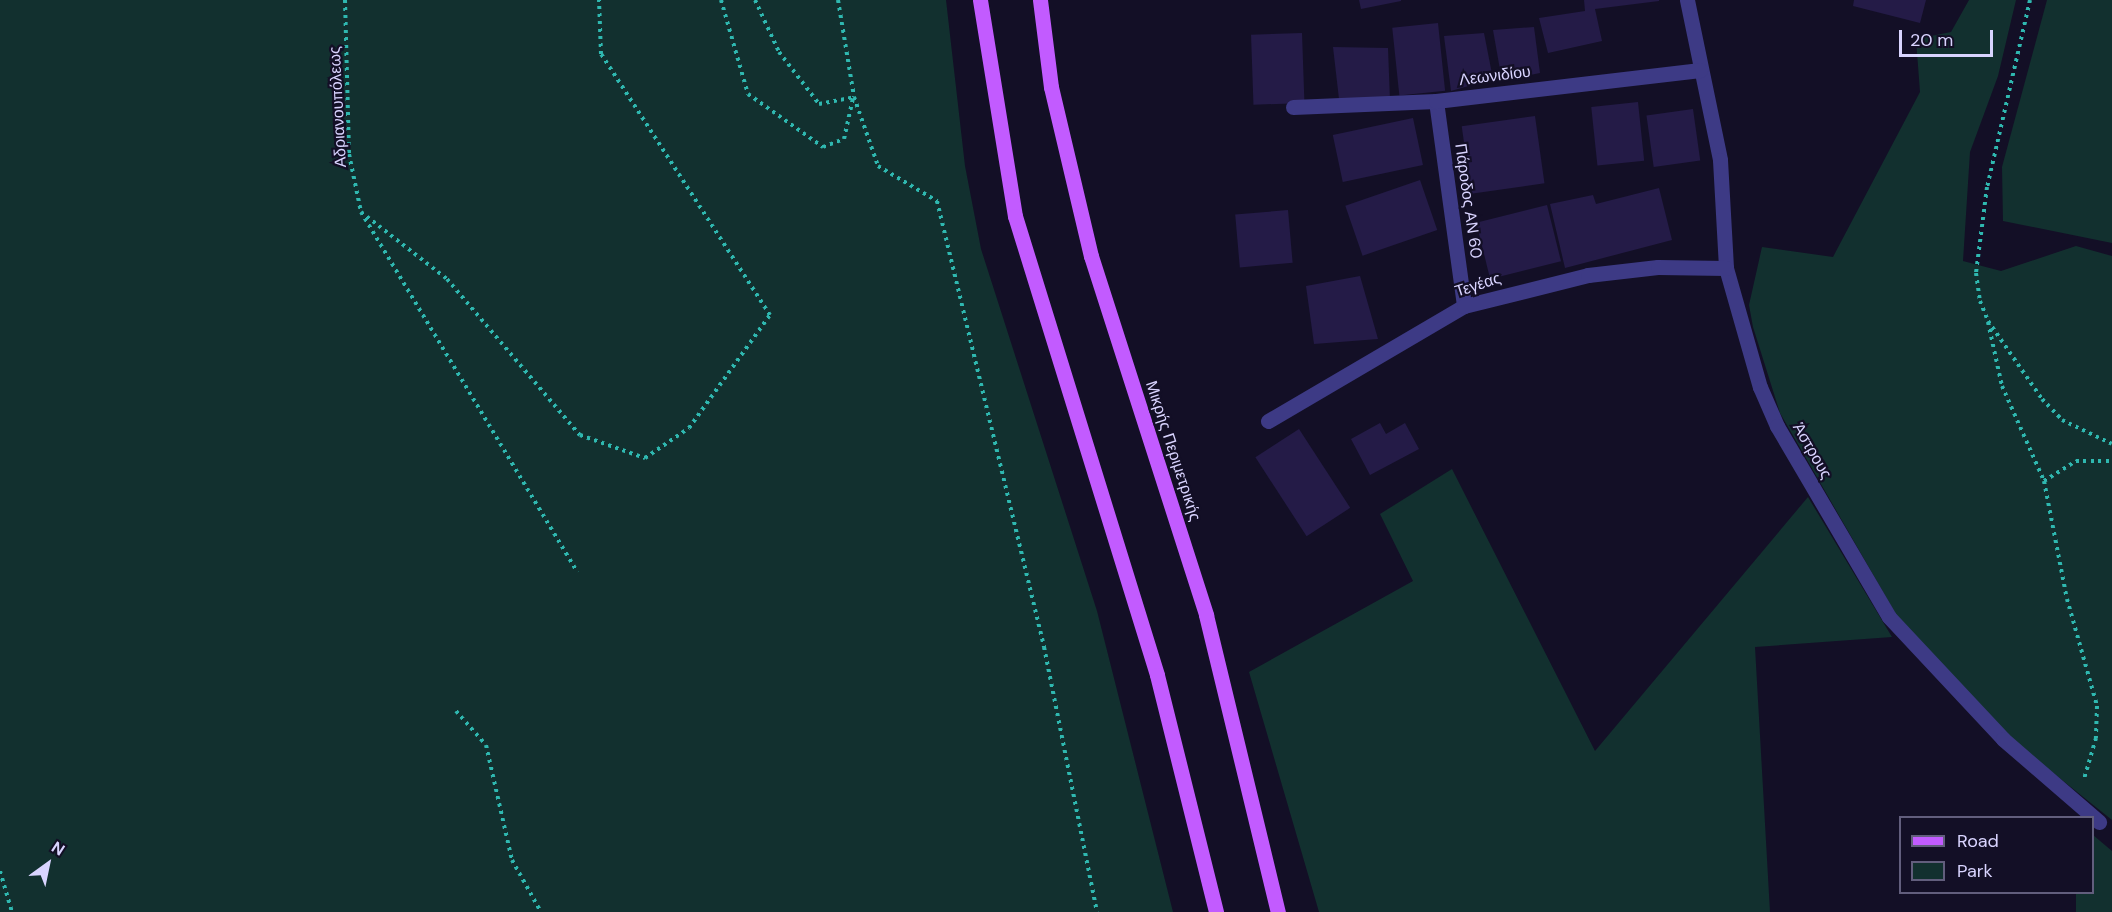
<!DOCTYPE html>
<html>
<head>
<meta charset="utf-8">
<style>
  body { margin:0 }
  #map { position:relative; width:2112px; height:912px; overflow:hidden; background:#130f26; font-family:"DM Sans",sans-serif }
  div>[style] { position:absolute }
  [style*='--x'] { left:calc(var(--x)*1px); top:calc(var(--y)*1px); width:calc(var(--w)*1px); rotate:calc(var(--a)*1deg) }
  .green>* { inset:0; background:#12302f }
  .building>* { inset:0; background:#241b47; transform-origin:0 0 }
  .path>* { height:4px; margin-top:-2px; transform-origin:0; background:repeating-linear-gradient(90deg,#2fb8b0 0 3px,transparent 0 7.5px) }
  .street>* { height:15px; margin:-7.5px; padding:0 7.5px; transform-origin:7.5px; border-radius:7.5px; background:#3d3a85 }
  .primary>* { height:15px; margin:-7.5px; padding:0 7.5px; transform-origin:7.5px; border-radius:7.5px; background:#c25bff }
  span { translate:-50% -50%; white-space:nowrap; text-align:center; line-height:1.15; -webkit-text-stroke:4.5px #130f26; paint-order:stroke }
  .street-label { font-size:16px; color:#d9d4ff }
  .legend { position:absolute; left:1899px; top:816px; width:195px; height:78px; box-sizing:border-box; background:#130f26; border:2px solid #625e7d; margin:0; padding:8px 10px; list-style:none; font-size:18px; color:#d9d4ff }
  .legend li { display:flex; align-items:center; gap:12px; height:30px }
  .legend b { width:30px; border:2px solid #625e7d }
  .north { position:absolute; left:18px; top:834px; width:60px; height:60px; -webkit-text-stroke:4px #130f26; paint-order:stroke; rotate:33deg; font-size:16px; font-weight:700; line-height:24px; text-align:center; color:#d9d4ff }
  .north::after { content:''; display:block; margin:auto; width:21px; height:27px; background:#d9d4ff; clip-path:polygon(50% 0,100% 100%,50% 72%,0 100%) }
  .scale { position:absolute; left:1899px; top:30px; width:94px; height:27px; box-sizing:border-box; border:3px solid #d9d4ff; border-top:0; padding-left:8px; font-size:18px; line-height:21px; white-space:nowrap; color:#d9d4ff; -webkit-text-stroke:4px #130f26; paint-order:stroke }
</style>
</head>
<body>
<div id="map">
  <div class="green">
    <i style="clip-path:polygon(0 0,946px 0,965px 166px,981px 249px,1097px 611px,1173px 912px,0 912px)"></i>
    <i style="clip-path:polygon(1969px 0,2016px 0,1998px 76px,1970px 152px,1963px 261px,2001px 271px,2076px 246px,2112px 256px,2112px 820px,2007px 736px,1897px 616px,1780px 413px,1753px 327px,1749px 305px,1762px 247px,1833px 257px,1920px 92px,1916px 39px,1951px 32px)"></i>
    <i style="clip-path:polygon(2047px 0,2112px 0,2112px 243px,2003px 221px,2002px 167px)"></i>
    <i style="clip-path:polygon(1452px 469px,1595px 751px,1808px 497px,1892px 637px,1755px 647px,1770px 912px,1319px 912px,1249px 672px,1413px 581px,1380px 514px)"></i>
    <i style="clip-path:polygon(2093px 835px,2112px 851px,2112px 912px,2076px 912px,2076px 893px,2092px 892px)"></i>
  </div>
  <div class="building">
    <i style="clip-path:polygon(1359px 0,1401px 0,1401px 1px,1361px 9px)"></i>
    <i style="clip-path:polygon(1584px 0,1659px 0,1659px 1px,1595px 9px,1602px 41px,1548px 53px,1539px 18px,1585px 11px)"></i>
    <i style="clip-path:polygon(1854px 0,1926px 0,1920px 23px,1853px 6px)"></i>
    <i style="left:1438px;top:23px;width:68px;height:46px;rotate:84deg"></i>
    <i style="clip-path:polygon(1534px 27px,1540px 73px,1502px 81px,1493px 30px)"></i>
    <i style="left:1302px;top:33px;width:70px;height:51px;rotate:88deg"></i>
    <i style="clip-path:polygon(1484px 33px,1493px 79px,1451px 91px,1444px 36px)"></i>
    <i style="clip-path:polygon(1333px 47px,1388px 48px,1390px 101px,1339px 99px)"></i>
    <i style="left:1638px;top:102px;width:59px;height:47px;rotate:84deg"></i>
    <i style="left:1693px;top:109px;width:52px;height:47px;rotate:82deg"></i>
    <i style="left:1535px;top:116px;width:68px;height:74px;rotate:82deg"></i>
    <i style="left:1413px;top:118px;width:48px;height:82px;rotate:78deg"></i>
    <i style="left:1420px;top:180px;width:53px;height:79px;rotate:71deg"></i>
    <i style="clip-path:polygon(1659px 188px,1672px 240px,1565px 268px,1550px 204px,1593px 195px,1596px 204px)"></i>
    <i style="left:1547px;top:205px;width:58px;height:73px;rotate:76deg"></i>
    <i style="left:1288px;top:210px;width:53px;height:53px;rotate:85deg"></i>
    <i style="clip-path:polygon(1360px 276px,1378px 339px,1314px 344px,1306px 286px)"></i>
    <i style="clip-path:polygon(1380px 423px,1386px 434px,1405px 423px,1419px 449px,1370px 475px,1351px 439px)"></i>
    <i style="left:1299px;top:429px;width:94px;height:52px;rotate:57deg"></i>
  </div>
  <div class="path">
    <i style="--x:345;--y:0;--w:154;--a:88.5"></i>
    <i style="--x:349;--y:154;--w:59;--a:78.3"></i>
    <i style="--x:361;--y:212;--w:420;--a:59"></i>
    <i style="--x:721;--y:0;--w:98;--a:74"></i>
    <i style="--x:748;--y:94;--w:92;--a:35.2"></i>
    <i style="--x:823;--y:147;--w:22;--a:-21"></i>
    <i style="--x:844;--y:139;--w:42;--a:-77.6"></i>
    <i style="--x:755;--y:0;--w:57;--a:65.2"></i>
    <i style="--x:779;--y:52;--w:66;--a:52.4"></i>
    <i style="--x:819;--y:104;--w:36;--a:-11"></i>
    <i style="--x:838;--y:0;--w:98;--a:80.6"></i>
    <i style="--x:854;--y:97;--w:73;--a:70.8"></i>
    <i style="--x:878;--y:166;--w:69;--a:30.7"></i>
    <i style="--x:937;--y:201;--w:459;--a:76.5"></i>
    <i style="--x:1044;--y:647;--w:270;--a:78.7"></i>
    <i style="--x:2030;--y:0;--w:192;--a:102.9"></i>
    <i style="--x:1987;--y:187;--w:87;--a:97.3"></i>
    <i style="--x:1976;--y:273;--w:28;--a:82"></i>
    <i style="--x:1980;--y:301;--w:22;--a:68"></i>
    <i style="--x:1988;--y:321;--w:95;--a:55.3"></i>
    <i style="--x:2042;--y:399;--w:29;--a:46"></i>
    <i style="--x:2062;--y:420;--w:55;--a:25.6"></i>
    <i style="--x:361;--y:212;--w:109;--a:37.9"></i>
    <i style="--x:447;--y:279;--w:205;--a:49.6"></i>
    <i style="--x:580;--y:435;--w:69;--a:19.5"></i>
    <i style="--x:645;--y:458;--w:53;--a:-34.3"></i>
    <i style="--x:689;--y:428;--w:139;--a:-54.4"></i>
    <i style="--x:770;--y:315;--w:311;--a:-122.9"></i>
    <i style="--x:601;--y:54;--w:54;--a:-92.1"></i>
    <i style="--x:1988;--y:322;--w:66;--a:77.7"></i>
    <i style="--x:2002;--y:386;--w:104;--a:66.1"></i>
    <i style="--x:2044;--y:481;--w:120;--a:79"></i>
    <i style="--x:2067;--y:599;--w:111;--a:74.3"></i>
    <i style="--x:2097;--y:706;--w:32;--a:92"></i>
    <i style="--x:2096;--y:738;--w:43;--a:106.3"></i>
    <i style="--x:2044;--y:481;--w:38;--a:-32"></i>
    <i style="--x:2076;--y:461;--w:36;--a:0"></i>
    <i style="--x:456;--y:711;--w:45;--a:48.6"></i>
    <i style="--x:486;--y:745;--w:118;--a:77.3"></i>
    <i style="--x:512;--y:860;--w:60;--a:60.9"></i>
    <i style="--x:0;--y:871;--w:43;--a:73.7"></i>
  </div>
  <div class="street">
    <i style="--x:1687;--y:0;--w:163;--a:78.3"></i>
    <i style="--x:1720;--y:160;--w:108;--a:86.8"></i>
    <i style="--x:1726;--y:268;--w:124;--a:74.1"></i>
    <i style="--x:1760;--y:387;--w:43;--a:66.4"></i>
    <i style="--x:1777;--y:426;--w:221;--a:59.6"></i>
    <i style="--x:1889;--y:617;--w:167;--a:46.9"></i>
    <i style="--x:2003;--y:739;--w:127;--a:40.8"></i>
    <i style="--x:1436;--y:101;--w:207;--a:82.2"></i>
    <i style="--x:1293;--y:107;--w:143;--a:-2.4"></i>
    <i style="--x:1436;--y:101;--w:266;--a:-6.7"></i>
    <i style="--x:1268;--y:421;--w:227;--a:-30.4"></i>
    <i style="--x:1464;--y:306;--w:128;--a:-14"></i>
    <i style="--x:1588;--y:275;--w:70;--a:-6.5"></i>
    <i style="--x:1658;--y:267;--w:68;--a:0.8"></i>
  </div>
  <div class="primary">
    <i style="--x:980;--y:0;--w:219;--a:80.8"></i>
    <i style="--x:1015;--y:216;--w:480;--a:72.8"></i>
    <i style="--x:1157;--y:675;--w:244;--a:76"></i>
    <i style="--x:1040;--y:0;--w:88;--a:82.8"></i>
    <i style="--x:1051;--y:87;--w:174;--a:76.7"></i>
    <i style="--x:1091;--y:256;--w:377;--a:72.2"></i>
    <i style="--x:1206;--y:615;--w:306;--a:76.4"></i>
  </div>
  <div class="street-label">
    <span style="left:1495px;top:76px;rotate:-7deg">Λεωνιδίου</span>
    <span style="left:338px;top:107px;rotate:-93deg">Αδριανουπόλεως</span>
    <span style="left:1468px;top:201px;rotate:82deg">Πάροδος ΑΝ 60</span>
    <span style="left:1478px;top:285px;rotate:-18deg">Τεγέας</span>
    <span style="left:1173px;top:451px;rotate:72deg">Μικρής Περιμετρικής</span>
    <span style="left:1812px;top:451px;rotate:60deg">Άστρους</span>
  </div>
  <ul class="legend">
  <li><b style="height:8px;background:#c25bff"></b>Road</li>
  <li><b style="height:16px;background:#12302f"></b>Park</li>
  </ul>
  <div class="north">N</div>
  <div class="scale">20 m</div>
</div>
</body>
</html>
